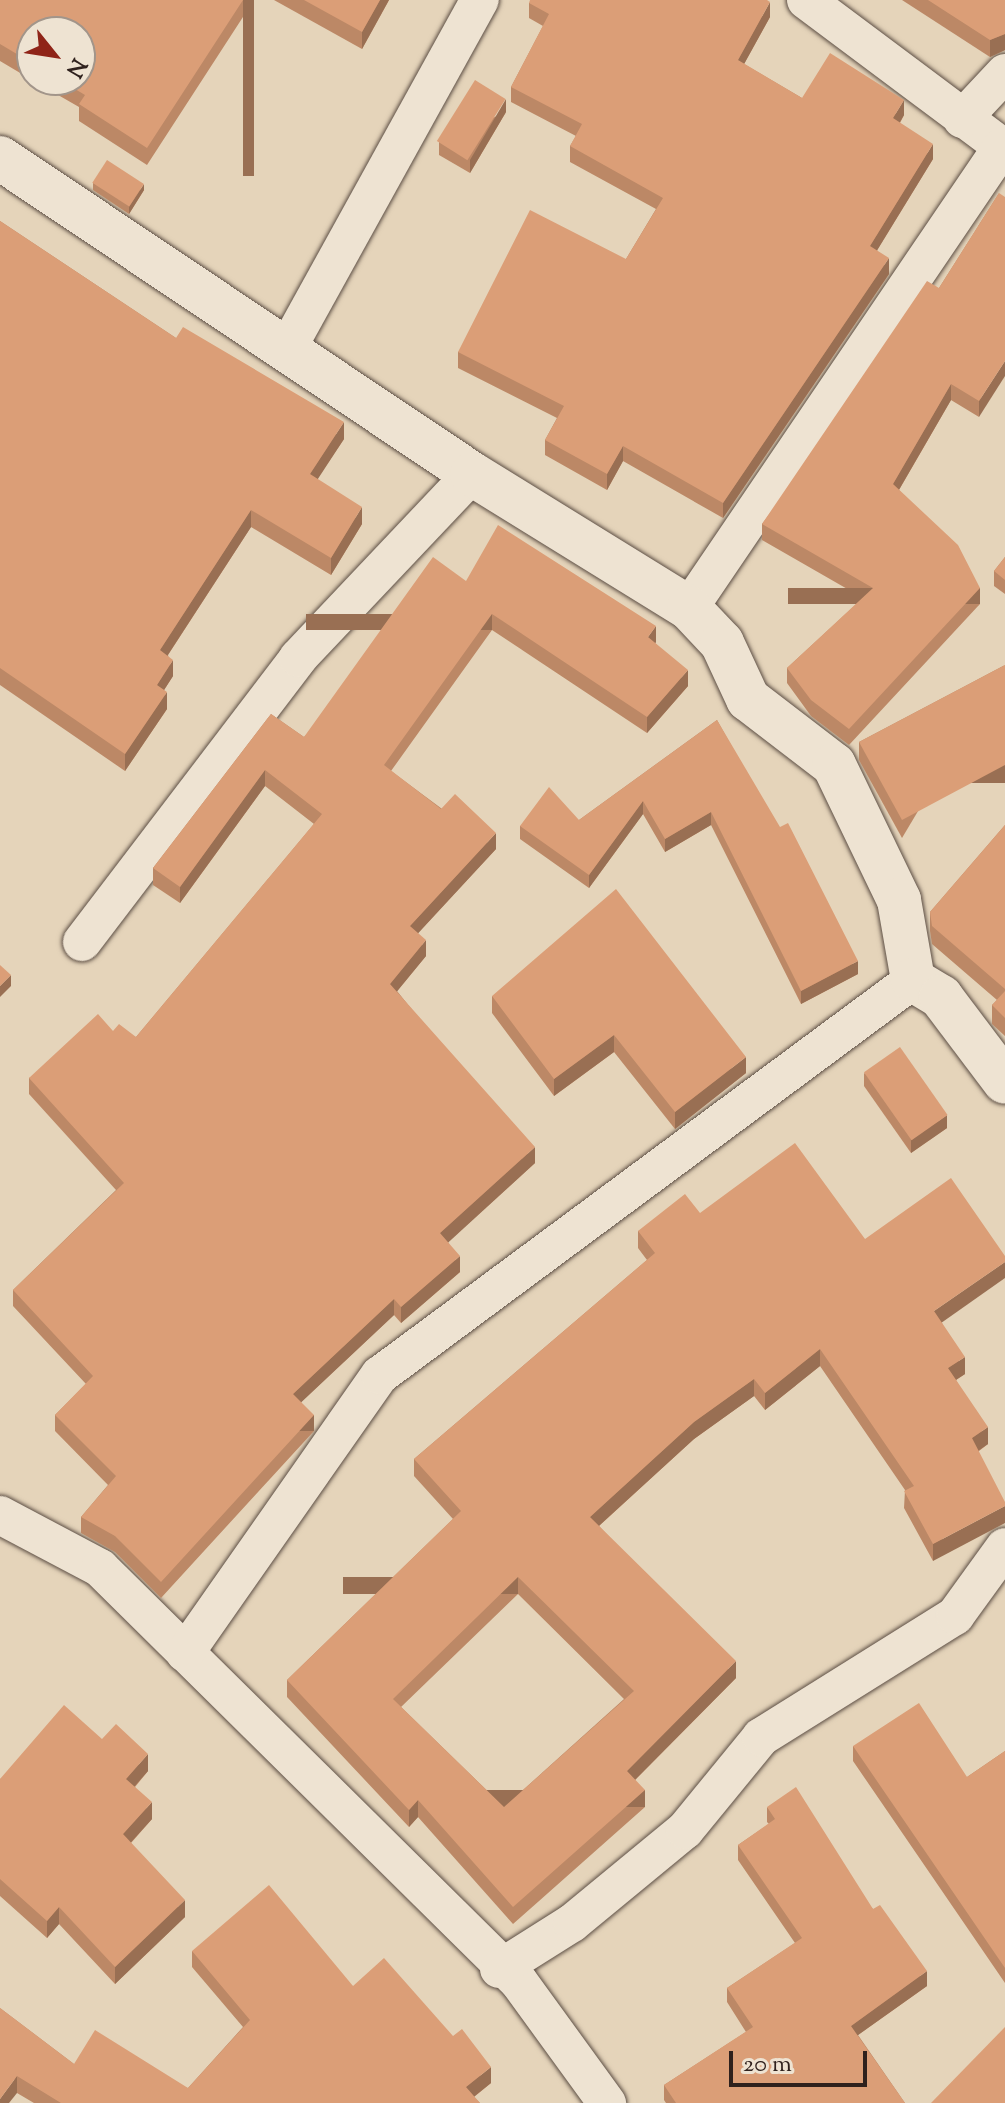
<!DOCTYPE html>
<html>
<head>
<meta charset="utf-8">
<style>
  body { margin:0 }
  #map { position:relative; width:1005px; height:2103px; overflow:hidden; background:#e5d4ba; font-family:"Sorts Mill Goudy",serif }
  div>[style] { position:absolute }
  [style*='--x'] { left:calc(var(--x)*1px); top:calc(var(--y)*1px); width:calc(var(--w)*1px); rotate:calc(var(--a)*1deg) }
  .roads { filter:drop-shadow(0 0 2px #5c4e44) drop-shadow(0 0 2px #5c4e44) }
  .street>* { height:38px; margin:-19px; padding:0 19px; transform-origin:19px; border-radius:19px; background:#eee3d2 }
  .secondary>* { height:44px; margin:-22px; padding:0 22px; transform-origin:22px; border-radius:22px; background:#eee3d2 }
  .wall>* { inset:0; background:#bc8866 }
  .shaded-wall>* { inset:0; background:#996f53; transform-origin:0 0 }
  .building>* { inset:0; background:#db9e77; transform-origin:0 0 }
  span { translate:-50% -50%; white-space:nowrap; text-align:center; line-height:1.15; -webkit-text-stroke:6px #eee3d2; paint-order:stroke }
  .north { position:absolute; left:16px; top:16px; width:80px; height:80px; box-sizing:border-box; background:#eee3d2; border:2px solid #a2958a; border-radius:50%; rotate:120deg; font-size:22px; font-weight:700; line-height:32px; text-align:center; color:#2f211d }
  .north::after { content:''; display:block; margin:auto; width:28px; height:36px; background:#8f2418; clip-path:polygon(50% 0,100% 100%,50% 72%,0 100%) }
  .scale { position:absolute; left:729px; top:2051px; width:138px; height:36px; box-sizing:border-box; border:4px solid #2f211d; border-top:0; padding-left:10px; font-size:24px; line-height:28px; white-space:nowrap; color:#2f211d; -webkit-text-stroke:6px #eee3d2; paint-order:stroke }
</style>
</head>
<body>
<div id="map">
  <div class="roads">
    <div class="street">
      <i style="--x:806;--y:0;--w:249;--a:36.8"></i>
      <i style="--x:962;--y:119;--w:63;--a:-46.9"></i>
      <i style="--x:287;--y:349;--w:399;--a:-61.1"></i>
      <i style="--x:689;--y:608;--w:557;--a:-55.83"></i>
      <i style="--x:82;--y:942;--w:357;--a:-52.7"></i>
      <i style="--x:298;--y:658;--w:253;--a:-46.6"></i>
      <i style="--x:0;--y:1515;--w:113;--a:27.9"></i>
      <i style="--x:100;--y:1568;--w:589;--a:44.66"></i>
      <i style="--x:519;--y:1982;--w:150;--a:54"></i>
      <i style="--x:185;--y:1653;--w:340;--a:-55"></i>
      <i style="--x:380;--y:1375;--w:663;--a:-36.54"></i>
      <i style="--x:499;--y:1969;--w:86;--a:-32.2"></i>
      <i style="--x:572;--y:1923;--w:146;--a:-39.5"></i>
      <i style="--x:685;--y:1830;--w:120;--a:-50.7"></i>
      <i style="--x:761;--y:1737;--w:229;--a:-32"></i>
      <i style="--x:955;--y:1616;--w:85;--a:-54.1"></i>
    </div>
    <div class="secondary">
      <i style="--x:0;--y:158;--w:568;--a:33.8"></i>
      <i style="--x:472;--y:474;--w:255;--a:31.7"></i>
      <i style="--x:689;--y:608;--w:48;--a:46.7"></i>
      <i style="--x:722;--y:643;--w:62;--a:65.1"></i>
      <i style="--x:748;--y:699;--w:108;--a:37.5"></i>
      <i style="--x:834;--y:765;--w:150;--a:64.3"></i>
      <i style="--x:899;--y:900;--w:81;--a:80.1"></i>
      <i style="--x:913;--y:980;--w:33;--a:31"></i>
      <i style="--x:941;--y:997;--w:106;--a:53"></i>
    </div>
  </div>
  <div class="wall">
    <i style="clip-path:polygon(0 0,254px 0,147px 165px,79px 121px,79px 107px,32px 80px,80px 80px,32px 32px,32px 80px,0 61px)"></i>
    <i style="clip-path:polygon(274px 0,389px 0,362px 49px)"></i>
    <i style="clip-path:polygon(902px 0,1005px 0,1005px 50px,990px 57px)"></i>
    <i style="clip-path:polygon(529px 3px,770px 17px,744px 64px,802px 98px,904px 115px,900px 123px,933px 159px,877px 250px,889px 274px,723px 518px,623px 461px,607px 490px,545px 455px,545px 440px,557px 418px,458px 368px,458px 352px,626px 259px,656px 209px,570px 162px,570px 146px,576px 136px,511px 102px,511px 87px,543px 26px,529px 18px)"></i>
    <i style="clip-path:polygon(506px 112px,470px 173px,439px 155px,439px 142px)"></i>
    <i style="clip-path:polygon(93px 183px,144px 190px,129px 214px,93px 190px)"></i>
    <i style="clip-path:polygon(999px 193px,979px 417px,951px 400px,899px 490px,980px 604px,849px 745px,811px 716px,787px 683px,787px 668px,863px 598px,762px 540px,762px 524px,939px 288px)"></i>
    <i style="clip-path:polygon(0 221px,176px 338px,344px 439px,317px 479px,362px 524px,331px 575px,251px 527px,168px 655px,173px 676px,164px 690px,167px 709px,125px 771px,0 685px)"></i>
    <i style="clip-path:polygon(1005px 557px,1005px 594px,994px 586px,994px 571px)"></i>
    <i style="clip-path:polygon(466px 581px,656px 642px,655px 643px,688px 686px,647px 733px,492px 630px,391px 771px,496px 849px,418px 933px,426px 956px,397px 991px,535px 1163px,448px 1242px,460px 1272px,401px 1323px,394px 1315px,301px 1402px,314px 1431px,161px 1598px,115px 1552px,81px 1533px,81px 1517px,108px 1485px,55px 1431px,55px 1415px,86px 1384px,13px 1306px,13px 1290px,116px 1190px,29px 1094px,29px 1078px,113px 1031px,136px 1037px,314px 824px,265px 786px,180px 903px,153px 885px,153px 868px,271px 714px,304px 737px)"></i>
    <i style="clip-path:polygon(1005px 665px,902px 838px,859px 760px,859px 742px)"></i>
    <i style="clip-path:polygon(717px 720px,858px 974px,801px 1004px,711px 825px,665px 852px,643px 814px,589px 888px,520px 839px,520px 826px,579px 820px)"></i>
    <i style="clip-path:polygon(1005px 825px,1005px 1036px,992px 1024px,992px 1005px,997px 1000px,932px 944px,930px 931px,930px 912px)"></i>
    <i style="clip-path:polygon(492px 996px,746px 1073px,675px 1129px,614px 1052px,554px 1096px,492px 1013px)"></i>
    <i style="clip-path:polygon(864px 1073px,947px 1128px,911px 1153px,864px 1086px)"></i>
    <i style="clip-path:polygon(evenodd,700px 1213px,865px 1239px,942px 1323px,965px 1374px,956px 1380px,988px 1444px,979px 1451px,933px 1561px,904px 1508px,905px 1490px,820px 1366px,765px 1410px,754px 1396px,694px 1439px,599px 1526px,736px 1678px,635px 1780px,645px 1807px,513px 1924px,418px 1817px,409px 1827px,287px 1697px,287px 1680px,453px 1519px,414px 1476px,414px 1459px,647px 1260px,638px 1248px,638px 1231px,700px 1213px,518px 1594px,624px 1699px,504px 1807px,401px 1707px,518px 1594px)"></i>
    <i style="clip-path:polygon(102px 1739px,148px 1771px,135px 1787px,152px 1819px,131px 1843px,185px 1917px,115px 1984px,59px 1924px,47px 1938px,0 1896px,0 1779px)"></i>
    <i style="clip-path:polygon(853px 1746px,967px 1777px,1005px 1751px,1005px 1983px,853px 1761px)"></i>
    <i style="clip-path:polygon(767px 1807px,873px 1909px,927px 1986px,858px 2035px,905px 2103px,666px 2103px,664px 2100px,664px 2085px,746px 2032px,727px 2002px,727px 1988px,795px 1943px,738px 1860px,738px 1845px,769px 1824px,767px 1822px)"></i>
    <i style="clip-path:polygon(192px 1951px,353px 1986px,491px 2083px,474px 2097px,480px 2103px,34px 2103px,17px 2093px,0 2008px,74px 2064px,188px 2088px,243px 2027px,192px 1967px)"></i>
  </div>
  <div class="shaded-wall">
    <i style="left:243px;top:0;width:11px;height:176px"></i>
    <i style="clip-path:polygon(380px 0,389px 0,362px 49px,362px 32px)"></i>
    <i style="clip-path:polygon(770px 2px,770px 17px,738px 75px,738px 60px)"></i>
    <i style="clip-path:polygon(1005px 34px,1005px 50px,990px 57px,990px 40px)"></i>
    <i style="clip-path:polygon(506px 99px,506px 112px,470px 173px,470px 160px)"></i>
    <i style="clip-path:polygon(904px 100px,904px 115px,893px 134px,893px 118px)"></i>
    <i style="clip-path:polygon(933px 144px,933px 159px,870px 262px,870px 246px)"></i>
    <i style="clip-path:polygon(144px 184px,144px 190px,129px 214px,129px 207px)"></i>
    <i style="clip-path:polygon(889px 258px,889px 274px,723px 518px,723px 503px)"></i>
    <i style="clip-path:polygon(1005px 361px,1005px 376px,979px 417px,979px 401px)"></i>
    <i style="clip-path:polygon(951px 384px,951px 400px,893px 500px,893px 484px)"></i>
    <i style="clip-path:polygon(344px 422px,344px 439px,310px 491px,310px 474px)"></i>
    <i style="clip-path:polygon(623px 446px,623px 461px,607px 490px,607px 474px)"></i>
    <i style="clip-path:polygon(362px 507px,362px 524px,331px 575px,331px 558px)"></i>
    <i style="clip-path:polygon(251px 510px,251px 527px,160px 667px,160px 650px)"></i>
    <i style="left:980px;top:588px;width:16px;height:192px;rotate:90deg"></i>
    <i style="left:492px;top:614px;width:16px;height:186px;rotate:90deg"></i>
    <i style="clip-path:polygon(656px 626px,656px 642px,648px 653px,648px 637px)"></i>
    <i style="clip-path:polygon(173px 660px,173px 676px,157px 701px,157px 685px)"></i>
    <i style="clip-path:polygon(688px 670px,688px 686px,647px 733px,647px 717px)"></i>
    <i style="clip-path:polygon(167px 692px,167px 709px,125px 771px,125px 754px)"></i>
    <i style="left:1005px;top:765px;width:18px;height:117px;rotate:90deg"></i>
    <i style="clip-path:polygon(265px 770px,265px 786px,180px 903px,180px 887px)"></i>
    <i style="clip-path:polygon(643px 801px,643px 814px,589px 888px,589px 875px)"></i>
    <i style="clip-path:polygon(711px 812px,711px 825px,665px 852px,665px 839px)"></i>
    <i style="clip-path:polygon(496px 833px,496px 849px,410px 942px,410px 926px)"></i>
    <i style="clip-path:polygon(426px 940px,426px 956px,390px 1000px,390px 984px)"></i>
    <i style="clip-path:polygon(858px 961px,858px 974px,801px 1004px,801px 991px)"></i>
    <i style="clip-path:polygon(11px 975px,11px 986px,0 997px,0 986px)"></i>
    <i style="clip-path:polygon(614px 1035px,614px 1052px,554px 1096px,554px 1079px)"></i>
    <i style="clip-path:polygon(746px 1057px,746px 1073px,675px 1129px,675px 1112px)"></i>
    <i style="clip-path:polygon(947px 1115px,947px 1128px,911px 1153px,911px 1140px)"></i>
    <i style="clip-path:polygon(535px 1147px,535px 1163px,440px 1250px,440px 1233px)"></i>
    <i style="clip-path:polygon(460px 1256px,460px 1272px,401px 1323px,401px 1307px)"></i>
    <i style="clip-path:polygon(1005px 1262px,1005px 1278px,934px 1328px,934px 1311px)"></i>
    <i style="clip-path:polygon(394px 1299px,394px 1315px,293px 1410px,293px 1394px)"></i>
    <i style="clip-path:polygon(820px 1349px,820px 1366px,765px 1410px,765px 1393px)"></i>
    <i style="clip-path:polygon(965px 1357px,965px 1374px,948px 1385px,948px 1368px)"></i>
    <i style="clip-path:polygon(754px 1379px,754px 1396px,694px 1439px,590px 1534px,590px 1517px,694px 1422px)"></i>
    <i style="left:314px;top:1415px;width:16px;height:226px;rotate:90deg"></i>
    <i style="clip-path:polygon(988px 1427px,988px 1444px,972px 1455px,972px 1438px)"></i>
    <i style="clip-path:polygon(1005px 1506px,1005px 1523px,933px 1561px,933px 1544px)"></i>
    <i style="left:518px;top:1577px;width:17px;height:175px;rotate:90deg"></i>
    <i style="clip-path:polygon(736px 1661px,736px 1678px,627px 1788px,627px 1771px)"></i>
    <i style="clip-path:polygon(148px 1754px,148px 1771px,126px 1796px,126px 1779px)"></i>
    <i style="left:645px;top:1790px;width:17px;height:176px;rotate:90deg"></i>
    <i style="clip-path:polygon(418px 1800px,418px 1817px,409px 1827px,409px 1810px)"></i>
    <i style="clip-path:polygon(152px 1802px,152px 1819px,123px 1851px,123px 1834px)"></i>
    <i style="clip-path:polygon(185px 1900px,185px 1917px,115px 1984px,115px 1967px)"></i>
    <i style="clip-path:polygon(59px 1907px,59px 1924px,47px 1938px,47px 1921px)"></i>
    <i style="clip-path:polygon(927px 1971px,927px 1986px,851px 2040px,851px 2026px)"></i>
    <i style="clip-path:polygon(491px 2067px,491px 2083px,466px 2103px,466px 2087px)"></i>
    <i style="clip-path:polygon(17px 2076px,17px 2093px,9px 2103px,0 2103px,0 2099px)"></i>
  </div>
  <div class="building">
    <i style="clip-path:polygon(0 0,243px 0,147px 148px,79px 104px,85px 95px,60px 80px,80px 80px,80px 32px,32px 32px,32px 63px,0 44px)"></i>
    <i style="clip-path:polygon(304px 0,380px 0,362px 32px)"></i>
    <i style="clip-path:polygon(530px 0,767px 0,770px 2px,738px 60px,802px 98px,830px 53px,904px 100px,893px 118px,933px 144px,870px 246px,889px 258px,723px 503px,623px 446px,607px 474px,545px 440px,564px 406px,458px 352px,530px 210px,626px 259px,663px 198px,570px 146px,582px 124px,511px 87px,549px 14px,529px 3px)"></i>
    <i style="clip-path:polygon(928px 0,1005px 0,1005px 34px,990px 40px)"></i>
    <i style="left:475px;top:80px;width:36px;height:72px;rotate:32deg"></i>
    <i style="left:107px;top:160px;width:44px;height:27px;rotate:33deg"></i>
    <i style="clip-path:polygon(999px 193px,1005px 197px,1005px 361px,979px 401px,951px 384px,893px 484px,958px 545px,980px 588px,849px 729px,811px 700px,787px 668px,873px 588px,762px 524px,927px 281px,939px 288px)"></i>
    <i style="clip-path:polygon(0 221px,176px 338px,183px 327px,344px 422px,310px 474px,362px 507px,331px 558px,251px 510px,160px 650px,173px 660px,157px 685px,167px 692px,125px 754px,0 668px)"></i>
    <i style="clip-path:polygon(498px 525px,656px 626px,648px 637px,688px 670px,647px 717px,492px 614px,384px 765px,441px 809px,455px 794px,496px 833px,410px 926px,426px 940px,390px 984px,535px 1147px,440px 1233px,460px 1256px,401px 1307px,394px 1299px,293px 1394px,314px 1415px,161px 1582px,115px 1536px,81px 1517px,116px 1476px,55px 1415px,93px 1376px,13px 1290px,124px 1183px,29px 1078px,98px 1014px,113px 1031px,119px 1024px,136px 1037px,322px 814px,265px 770px,180px 887px,153px 868px,271px 714px,304px 737px,433px 557px,466px 581px)"></i>
    <i style="clip-path:polygon(1005px 557px,1005px 580px,994px 571px)"></i>
    <i style="clip-path:polygon(1005px 665px,1005px 765px,902px 820px,859px 742px)"></i>
    <i style="clip-path:polygon(717px 720px,780px 827px,788px 823px,858px 961px,801px 991px,711px 812px,665px 839px,643px 801px,589px 875px,520px 826px,549px 787px,579px 820px)"></i>
    <i style="clip-path:polygon(1005px 825px,1005px 989px,932px 926px,930px 912px)"></i>
    <i style="clip-path:polygon(616px 889px,746px 1057px,675px 1112px,614px 1035px,554px 1079px,492px 996px)"></i>
    <i style="clip-path:polygon(0 965px,11px 975px,0 986px)"></i>
    <i style="clip-path:polygon(1005px 991px,1005px 1018px,992px 1005px)"></i>
    <i style="left:900px;top:1047px;width:83px;height:44px;rotate:55deg"></i>
    <i style="clip-path:polygon(evenodd,795px 1143px,865px 1239px,951px 1178px,1005px 1256px,1005px 1262px,934px 1311px,965px 1357px,948px 1368px,988px 1427px,972px 1438px,1005px 1502px,1005px 1506px,933px 1544px,904px 1491px,914px 1486px,820px 1349px,765px 1393px,754px 1379px,694px 1422px,590px 1517px,736px 1661px,627px 1771px,645px 1790px,513px 1907px,418px 1800px,409px 1810px,287px 1680px,461px 1511px,414px 1459px,655px 1253px,638px 1231px,685px 1194px,700px 1213px,795px 1143px,518px 1577px,634px 1691px,504px 1807px,393px 1699px,518px 1577px)"></i>
    <i style="clip-path:polygon(919px 1703px,967px 1777px,1005px 1751px,1005px 1968px,853px 1746px)"></i>
    <i style="clip-path:polygon(64px 1705px,102px 1739px,116px 1724px,148px 1754px,126px 1779px,152px 1802px,123px 1834px,185px 1900px,115px 1967px,59px 1907px,47px 1921px,0 1879px,0 1779px)"></i>
    <i style="clip-path:polygon(796px 1787px,873px 1909px,880px 1905px,927px 1971px,851px 2026px,905px 2103px,676px 2103px,664px 2085px,753px 2027px,727px 1988px,802px 1938px,738px 1845px,775px 1819px,767px 1807px)"></i>
    <i style="clip-path:polygon(269px 1885px,353px 1986px,384px 1958px,453px 2036px,462px 2029px,491px 2067px,466px 2087px,480px 2103px,61px 2103px,17px 2076px,0 2099px,0 2008px,74px 2064px,95px 2030px,188px 2088px,250px 2020px,192px 1951px)"></i>
    <i style="clip-path:polygon(1005px 2027px,1005px 2103px,931px 2103px)"></i>
  </div>
  <div class="north">N</div>
  <div class="scale">20 m</div>
</div>
</body>
</html>
